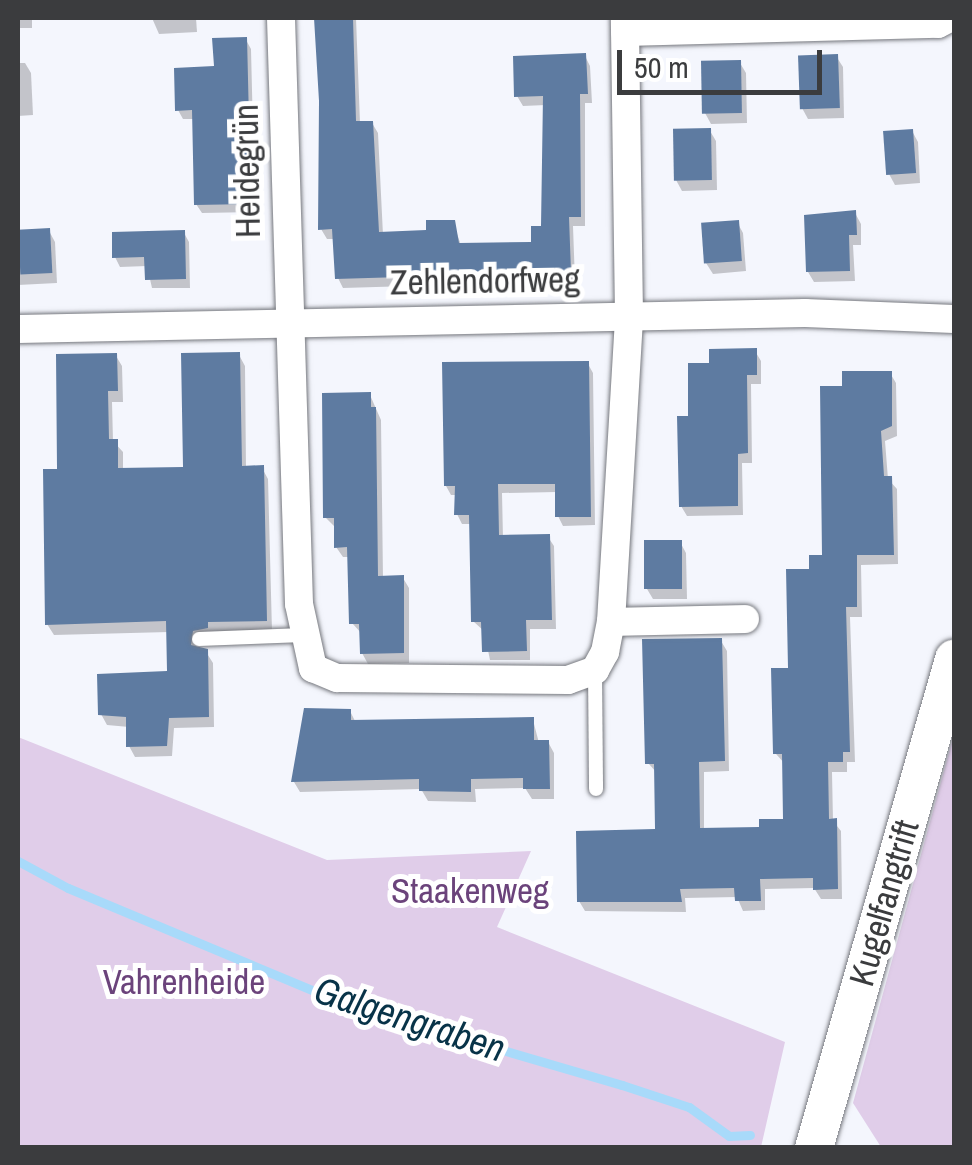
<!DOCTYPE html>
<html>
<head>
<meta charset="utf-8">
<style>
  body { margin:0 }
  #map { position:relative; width:972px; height:1165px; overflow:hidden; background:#f4f6fd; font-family:"Archivo Narrow",sans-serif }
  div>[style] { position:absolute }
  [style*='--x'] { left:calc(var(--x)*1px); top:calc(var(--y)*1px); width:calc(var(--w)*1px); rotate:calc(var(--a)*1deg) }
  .green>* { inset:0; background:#e0cde9 }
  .shadow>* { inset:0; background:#0003; transform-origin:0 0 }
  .stream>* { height:9px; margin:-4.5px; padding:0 4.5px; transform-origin:4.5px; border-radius:4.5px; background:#a8dafa }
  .building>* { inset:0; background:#5e7ba1; transform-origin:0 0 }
  .roads { filter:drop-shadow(0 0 2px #76787e) drop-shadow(0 0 2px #76787e) }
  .lane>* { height:14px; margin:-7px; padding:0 7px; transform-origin:7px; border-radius:7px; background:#fff }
  .street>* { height:28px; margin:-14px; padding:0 14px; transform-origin:14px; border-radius:14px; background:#fff }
  .secondary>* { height:38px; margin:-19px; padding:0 19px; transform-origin:19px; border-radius:19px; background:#fff }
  span { translate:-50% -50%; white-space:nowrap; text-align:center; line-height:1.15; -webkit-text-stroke:10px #fff; paint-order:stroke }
  .street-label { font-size:35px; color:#3b3c3e }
  .park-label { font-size:35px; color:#6b437b }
  .water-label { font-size:38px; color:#083348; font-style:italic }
  .frame { position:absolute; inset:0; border:20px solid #3b3c3e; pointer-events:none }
  .scale { position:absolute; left:617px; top:50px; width:205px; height:45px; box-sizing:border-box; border:5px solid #3b3c3e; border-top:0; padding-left:12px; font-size:30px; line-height:35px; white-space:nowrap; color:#3b3c3e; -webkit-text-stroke:8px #fff; paint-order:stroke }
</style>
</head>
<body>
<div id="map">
  <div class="green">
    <i style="clip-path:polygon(954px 734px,954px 1147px,881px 1147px,853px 1103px)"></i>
    <i style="clip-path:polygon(18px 737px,327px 860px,531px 851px,497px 927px,785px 1042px,761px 1147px,18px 1147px)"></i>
  </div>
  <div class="shadow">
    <i style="left:18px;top:18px;width:14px;height:10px"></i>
    <i style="clip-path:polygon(152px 18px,196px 18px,197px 32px,159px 34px)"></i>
    <i style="clip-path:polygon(318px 18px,356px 18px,360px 123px,372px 123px,378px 133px,383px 235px,429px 233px,453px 223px,461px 245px,534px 244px,543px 228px,546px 105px,523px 106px,517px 96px,585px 56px,590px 66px,592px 103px,585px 103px,585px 226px,573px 226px,575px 281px,343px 288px,338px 278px,335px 239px,327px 239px,321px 229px)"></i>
    <i style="clip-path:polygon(246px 40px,251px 49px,255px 212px,202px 213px,196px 204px,195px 119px,183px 119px,178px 110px)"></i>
    <i style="clip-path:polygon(836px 56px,843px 67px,844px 118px,808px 119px,802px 108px)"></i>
    <i style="clip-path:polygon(18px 63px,25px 63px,31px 73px,33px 115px,18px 116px)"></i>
    <i style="clip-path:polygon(740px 63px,746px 73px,747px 123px,711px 124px,705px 113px)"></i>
    <i style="clip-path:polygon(710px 131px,716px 141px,717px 190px,682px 191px,676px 180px)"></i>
    <i style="clip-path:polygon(912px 131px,918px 142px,920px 183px,895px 185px,889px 174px)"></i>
    <i style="clip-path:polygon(18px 165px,20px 214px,18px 214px)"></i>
    <i style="clip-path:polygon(855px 213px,861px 224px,861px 245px,853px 245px,855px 281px,814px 282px,808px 272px)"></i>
    <i style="clip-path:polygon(737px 222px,743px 233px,746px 271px,713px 274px,706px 263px)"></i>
    <i style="clip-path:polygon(49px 231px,55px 242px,57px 283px,18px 285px,18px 232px)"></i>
    <i style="clip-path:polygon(184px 233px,189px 242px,190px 288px,152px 288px,147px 266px,120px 267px,115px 257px)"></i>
    <i style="clip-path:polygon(755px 351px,761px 361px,761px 384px,751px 384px,752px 463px,742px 463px,743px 515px,687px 516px,681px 506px,691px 418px)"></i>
    <i style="clip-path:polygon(239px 355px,245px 366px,246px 468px,262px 468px,268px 479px,272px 631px,198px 641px,197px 649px,206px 652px,213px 663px,214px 727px,174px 728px,172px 756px,135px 757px,129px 746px,129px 727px,107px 725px,101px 714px,169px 674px,169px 632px,54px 635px,47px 624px,60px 471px,116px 356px,122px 366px,123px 402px,112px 402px,113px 441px,123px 452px,123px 470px,185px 469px)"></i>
    <i style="clip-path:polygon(588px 364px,593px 373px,595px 525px,563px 526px,558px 516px,557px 492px,502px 493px,503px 538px,548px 537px,554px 546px,556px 629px,530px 629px,530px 660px,490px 660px,484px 631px,474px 622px,472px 524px,462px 524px,457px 514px,457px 495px,451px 495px,446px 486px)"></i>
    <i style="clip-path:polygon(890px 373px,896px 383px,897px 436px,885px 441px,888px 479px,897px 489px,898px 564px,861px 565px,862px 617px,850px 617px,855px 762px,847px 762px,847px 772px,832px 772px,833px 821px,841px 831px,842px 899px,821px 899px,814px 888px,765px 889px,765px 910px,743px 911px,737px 897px,685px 898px,686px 912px,585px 911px,579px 901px,658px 831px,657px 773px,648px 763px,721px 641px,727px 651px,729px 771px,704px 772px,704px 830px,762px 829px,785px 821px,785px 764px,776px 754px,811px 572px,825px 558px,845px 388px)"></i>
    <i style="clip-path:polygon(370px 395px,381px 420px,383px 578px,403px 578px,409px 588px,409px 663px,368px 664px,362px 653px,362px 634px,352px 623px,350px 557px,343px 557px,336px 547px,336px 528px,325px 517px)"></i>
    <i style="clip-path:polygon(680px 542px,686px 553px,687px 599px,653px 599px,647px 589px)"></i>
    <i style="clip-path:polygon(350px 711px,356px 723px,533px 720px,539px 743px,548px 742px,554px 753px,554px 799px,532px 799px,525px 788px,475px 789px,476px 802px,428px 801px,421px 789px,300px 792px,294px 782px)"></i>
  </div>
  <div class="stream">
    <i style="--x:18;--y:861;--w:57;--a:28.4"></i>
    <i style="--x:68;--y:888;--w:300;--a:22.7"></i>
    <i style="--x:345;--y:1004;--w:289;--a:16.3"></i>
    <i style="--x:622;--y:1085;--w:71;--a:18.2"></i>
    <i style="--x:689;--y:1107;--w:49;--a:35.9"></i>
    <i style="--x:729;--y:1136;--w:21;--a:-3"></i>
  </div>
  <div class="building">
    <i style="clip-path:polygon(314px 18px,353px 18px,356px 121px,373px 121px,379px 232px,426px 230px,426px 220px,455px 220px,459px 243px,531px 242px,531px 226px,541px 226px,543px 96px,514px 97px,513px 56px,586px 53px,588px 94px,580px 94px,581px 217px,569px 217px,571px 272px,335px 279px,332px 229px,318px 230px,319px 101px)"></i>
    <i style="clip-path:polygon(247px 37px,251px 204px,194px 205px,192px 110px,175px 111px,174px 68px,214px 66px,212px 38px)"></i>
    <i style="left:838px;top:54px;width:54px;height:40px;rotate:88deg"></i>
    <i style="left:741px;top:60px;width:53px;height:40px;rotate:89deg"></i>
    <i style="left:711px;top:128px;width:52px;height:38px;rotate:89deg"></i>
    <i style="left:913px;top:129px;width:44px;height:30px;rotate:86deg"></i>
    <i style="clip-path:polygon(856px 210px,857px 235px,849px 235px,850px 271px,806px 272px,804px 215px)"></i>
    <i style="left:739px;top:220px;width:41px;height:38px;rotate:86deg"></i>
    <i style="left:50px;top:228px;width:45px;height:32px;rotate:87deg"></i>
    <i style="clip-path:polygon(185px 230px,186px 279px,145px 280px,144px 257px,112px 258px,112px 232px)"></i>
    <i style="clip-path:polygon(757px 348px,757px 375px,747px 375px,748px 453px,738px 454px,738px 506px,679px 507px,677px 416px,688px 416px,688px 363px,709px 363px,709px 349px)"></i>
    <i style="clip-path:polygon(240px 352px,242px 466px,264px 465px,267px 621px,208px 622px,208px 628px,193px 631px,191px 645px,208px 649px,209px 717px,169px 718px,167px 746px,126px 747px,126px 717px,98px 715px,97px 674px,167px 671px,166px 621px,45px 625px,43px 469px,57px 469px,56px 354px,117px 353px,118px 391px,108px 391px,109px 439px,118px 439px,118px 468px,183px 467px,181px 353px)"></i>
    <i style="clip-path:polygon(589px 361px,591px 517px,555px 517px,555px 484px,498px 484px,499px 535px,550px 534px,552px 620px,526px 620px,527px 651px,482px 652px,481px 622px,471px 622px,469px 515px,454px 515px,455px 486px,444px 486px,442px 362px)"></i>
    <i style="clip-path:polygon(842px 371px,892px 371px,892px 426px,881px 431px,884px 476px,892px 476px,894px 555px,857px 555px,857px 607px,846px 607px,850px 752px,843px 752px,843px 762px,828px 762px,829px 819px,837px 818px,838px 889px,813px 890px,813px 878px,760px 879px,761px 901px,735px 901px,734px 888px,680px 889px,682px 902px,577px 902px,576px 831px,655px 829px,654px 764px,645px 764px,642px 639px,722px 638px,725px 761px,699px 762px,700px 828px,759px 827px,759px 819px,783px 819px,782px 754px,773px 754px,771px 668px,788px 668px,786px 569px,809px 569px,809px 555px,822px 555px,820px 386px,842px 386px)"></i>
    <i style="clip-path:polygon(371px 392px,371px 407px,376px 407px,378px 576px,404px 575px,404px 653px,360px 654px,359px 624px,349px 624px,347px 547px,334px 548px,334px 518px,323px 518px,322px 393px)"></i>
    <i style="left:644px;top:540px;width:38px;height:49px"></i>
    <i style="clip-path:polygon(304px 708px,351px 709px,351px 720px,534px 717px,534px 740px,549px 740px,550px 789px,523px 789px,523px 778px,471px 779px,471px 792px,419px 791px,419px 779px,291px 782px)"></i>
  </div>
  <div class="roads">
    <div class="lane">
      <i style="--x:199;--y:639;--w:104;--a:-2.2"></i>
      <i style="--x:595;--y:670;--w:119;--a:89.5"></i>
    </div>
    <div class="street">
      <i style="--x:281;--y:18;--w:586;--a:88.24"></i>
      <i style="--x:299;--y:604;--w:66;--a:77.7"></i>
      <i style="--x:313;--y:668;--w:26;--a:23"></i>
      <i style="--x:337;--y:678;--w:231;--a:0.5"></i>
      <i style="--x:568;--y:680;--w:29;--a:-20"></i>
      <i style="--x:595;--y:670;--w:21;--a:-61"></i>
      <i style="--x:605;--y:652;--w:31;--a:-79"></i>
      <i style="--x:611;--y:622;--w:307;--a:-86.6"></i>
      <i style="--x:629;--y:316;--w:298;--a:-90.8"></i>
      <i style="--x:625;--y:32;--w:313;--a:-1.5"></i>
      <i style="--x:938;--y:24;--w:13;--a:-27"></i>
      <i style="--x:18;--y:329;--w:787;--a:-1.16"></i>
      <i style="--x:805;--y:313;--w:149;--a:2.3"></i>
      <i style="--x:611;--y:622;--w:134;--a:-1.3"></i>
    </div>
    <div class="secondary">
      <i style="--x:814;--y:1148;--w:509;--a:-74.02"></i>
    </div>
  </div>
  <div class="street-label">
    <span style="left:247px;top:171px;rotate:-91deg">Heidegrün</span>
    <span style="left:485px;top:281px;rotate:-1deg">Zehlendorfweg</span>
    <span style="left:884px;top:903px;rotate:-74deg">Kugelfangtrift</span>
  </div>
  <div class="park-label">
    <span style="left:470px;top:891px">Staakenweg</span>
    <span style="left:184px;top:982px">Vahrenheide</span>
  </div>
  <div class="water-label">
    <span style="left:410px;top:1019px;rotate:18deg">Galgengraben</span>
  </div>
  <div class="frame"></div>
  <div class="scale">50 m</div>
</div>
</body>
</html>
